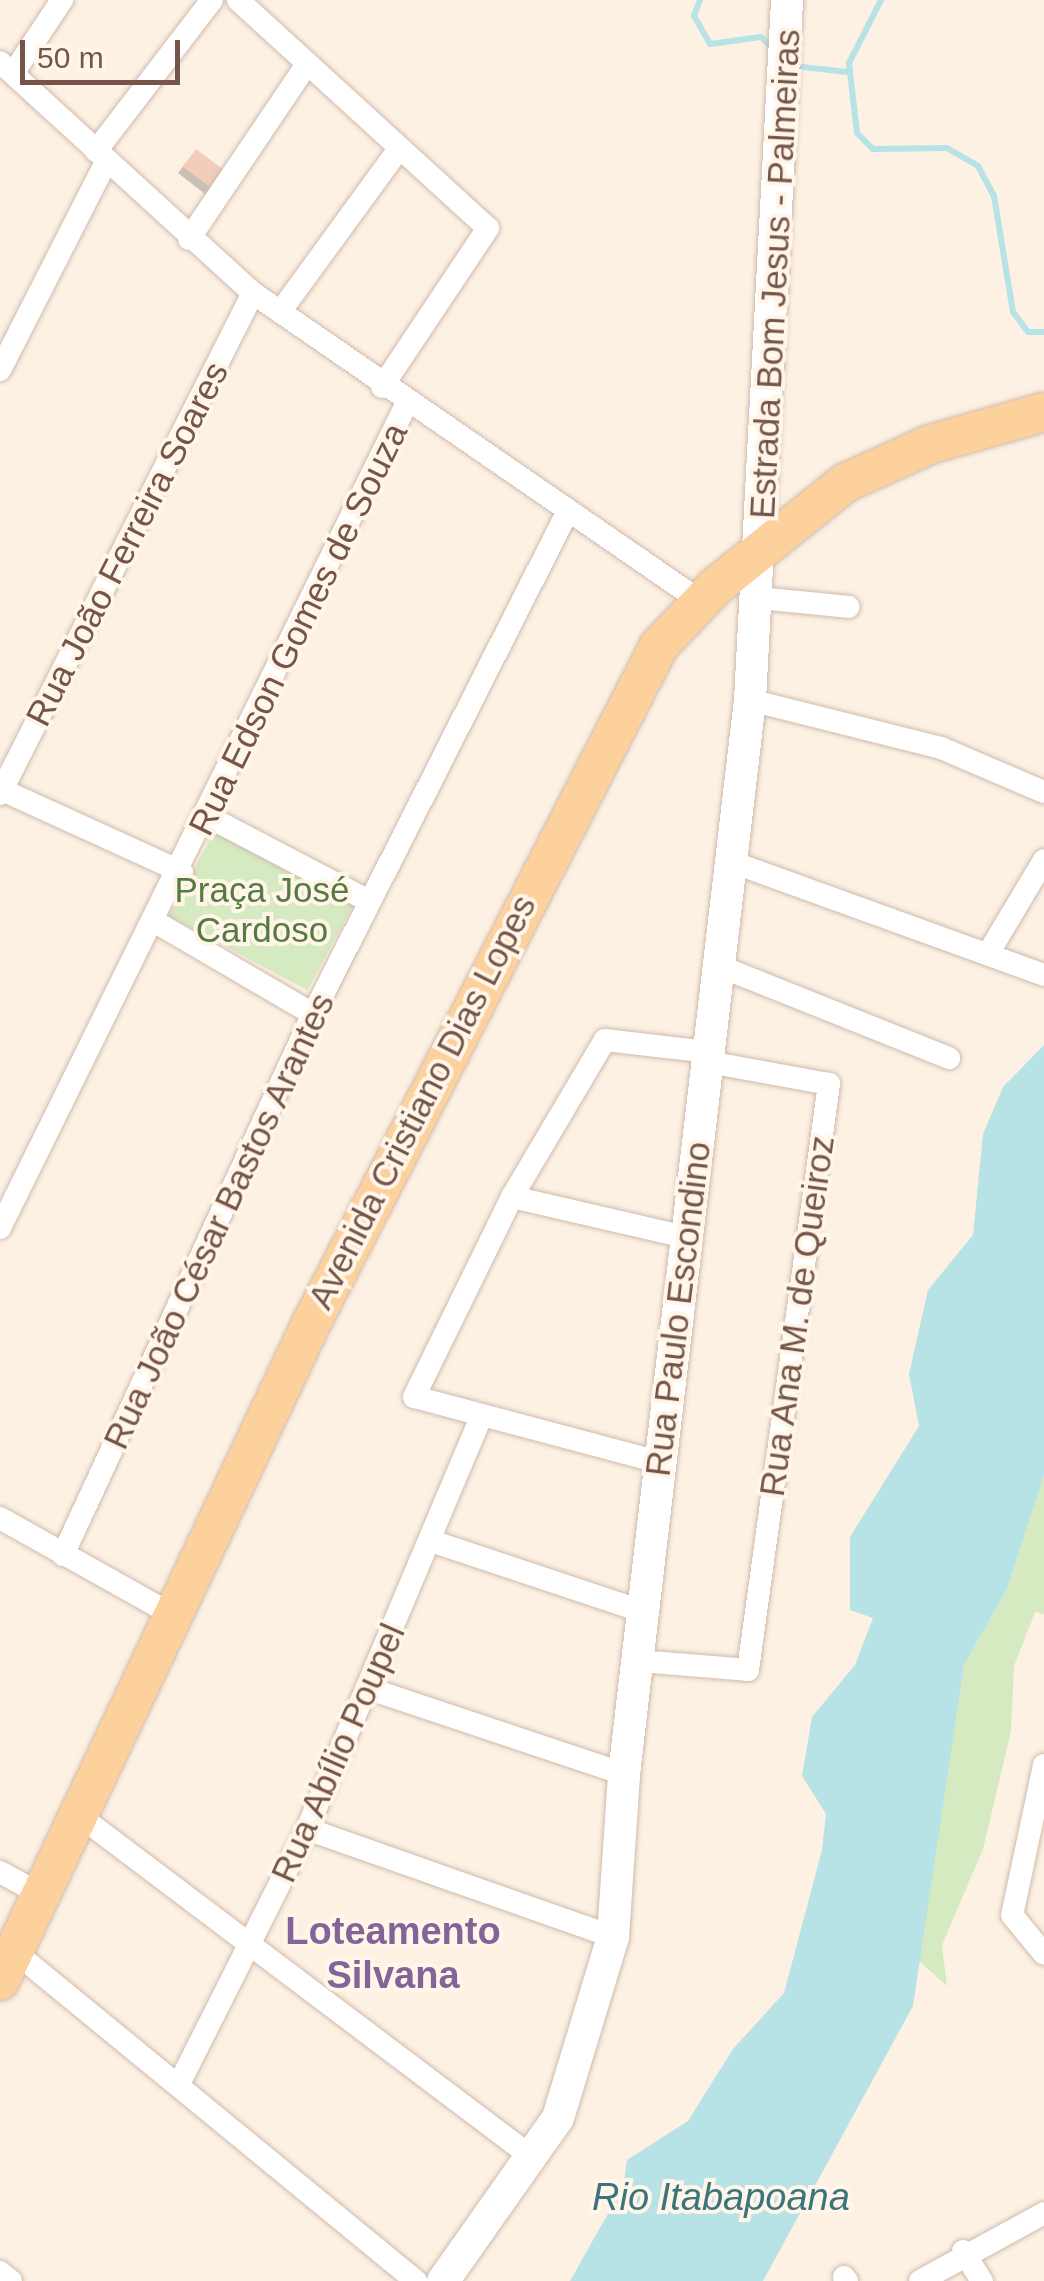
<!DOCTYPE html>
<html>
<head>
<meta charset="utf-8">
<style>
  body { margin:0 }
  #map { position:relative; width:1044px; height:2281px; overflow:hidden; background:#fcf1e3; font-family:Helvetica,sans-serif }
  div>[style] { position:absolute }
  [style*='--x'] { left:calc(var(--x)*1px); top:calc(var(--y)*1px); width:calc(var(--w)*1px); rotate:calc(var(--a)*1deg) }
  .green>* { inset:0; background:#d5eac1; transform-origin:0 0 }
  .water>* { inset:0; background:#b7e2e6 }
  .shadow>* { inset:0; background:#0003 }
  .stream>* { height:6px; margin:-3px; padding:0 3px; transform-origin:3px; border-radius:3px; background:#b7e2e6 }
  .building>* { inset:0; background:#f2cdba; transform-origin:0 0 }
  .roads { filter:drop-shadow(0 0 2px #d0baad) drop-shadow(0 0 2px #d0baad) }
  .minor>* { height:22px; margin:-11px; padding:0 11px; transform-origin:11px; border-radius:11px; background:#fff }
  .secondary>* { height:32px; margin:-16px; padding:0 16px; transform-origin:16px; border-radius:16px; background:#fff }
  .primary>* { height:38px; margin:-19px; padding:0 19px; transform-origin:19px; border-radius:19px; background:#fcd19b }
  span { translate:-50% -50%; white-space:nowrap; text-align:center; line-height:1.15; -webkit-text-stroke:8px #fff5e9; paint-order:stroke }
  .street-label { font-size:35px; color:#755549 }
  .park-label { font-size:35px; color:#557b41 }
  .neighbourhood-label { font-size:38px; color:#836498; font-weight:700 }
  .water-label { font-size:38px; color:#3c747b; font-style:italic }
  .scale { position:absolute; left:20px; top:40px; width:160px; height:45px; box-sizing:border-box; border:5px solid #755549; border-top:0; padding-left:12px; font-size:30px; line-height:35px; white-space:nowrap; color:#755549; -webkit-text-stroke:8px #fff5e9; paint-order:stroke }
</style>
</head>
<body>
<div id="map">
  <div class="green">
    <i style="left:215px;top:830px;width:157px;height:98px;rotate:28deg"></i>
    <i style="clip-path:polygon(1044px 1475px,1044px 1614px,1035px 1612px,1014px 1666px,1011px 1731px,983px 1849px,942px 1945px,947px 1986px,917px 1959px,964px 1665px,1007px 1589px)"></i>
  </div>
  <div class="water">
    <i style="clip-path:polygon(1044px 1045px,1044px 1475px,1007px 1589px,964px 1665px,913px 2006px,763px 2281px,570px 2281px,623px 2187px,627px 2160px,688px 2121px,733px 2049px,784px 1993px,822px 1850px,826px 1814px,802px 1776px,812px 1717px,855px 1665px,873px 1618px,850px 1610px,850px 1537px,919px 1426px,909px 1374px,928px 1290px,973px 1235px,983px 1134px,1003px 1087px)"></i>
  </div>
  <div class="shadow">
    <i style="clip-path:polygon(190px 158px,211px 188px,205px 194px,178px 173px)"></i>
  </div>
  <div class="stream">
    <i style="--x:700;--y:0;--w:17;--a:111"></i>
    <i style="--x:694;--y:16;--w:32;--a:60"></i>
    <i style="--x:710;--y:44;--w:51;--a:-7.8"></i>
    <i style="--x:761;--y:37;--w:16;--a:45"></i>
    <i style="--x:881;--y:0;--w:71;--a:116.9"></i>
    <i style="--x:849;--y:63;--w:70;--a:83.5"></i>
    <i style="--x:857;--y:133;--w:23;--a:45"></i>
    <i style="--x:873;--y:149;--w:74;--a:-0.8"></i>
    <i style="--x:947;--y:148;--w:36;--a:30"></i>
    <i style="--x:978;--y:166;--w:34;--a:62"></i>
    <i style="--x:994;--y:196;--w:118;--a:80.7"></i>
    <i style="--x:1013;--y:312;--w:25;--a:53"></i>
    <i style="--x:1028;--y:332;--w:16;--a:0"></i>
    <i style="--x:802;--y:67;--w:46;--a:6.2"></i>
  </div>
  <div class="building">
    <i style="left:196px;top:149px;width:38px;height:22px;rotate:37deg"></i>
  </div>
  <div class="roads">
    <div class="minor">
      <i style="--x:238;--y:0;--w:338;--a:42.4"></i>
      <i style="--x:488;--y:228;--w:191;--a:123.7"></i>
      <i style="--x:0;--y:62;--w:343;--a:42.4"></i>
      <i style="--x:253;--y:293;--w:543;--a:34.57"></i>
      <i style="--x:14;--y:72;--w:87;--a:-56.3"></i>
      <i style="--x:96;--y:151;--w:190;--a:-52.5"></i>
      <i style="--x:189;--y:239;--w:211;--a:-56"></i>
      <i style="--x:280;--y:312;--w:200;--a:-53.9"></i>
      <i style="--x:0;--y:370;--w:236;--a:-63"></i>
      <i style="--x:759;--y:598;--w:90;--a:5.7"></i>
      <i style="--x:750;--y:700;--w:197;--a:14.1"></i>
      <i style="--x:941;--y:748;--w:112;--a:23.1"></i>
      <i style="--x:0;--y:789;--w:200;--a:24.5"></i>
      <i style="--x:0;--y:794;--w:561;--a:-63.21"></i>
      <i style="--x:209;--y:817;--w:181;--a:27.7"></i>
      <i style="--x:732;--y:862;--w:332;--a:19.9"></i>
      <i style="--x:157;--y:923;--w:181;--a:30.3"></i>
      <i style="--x:989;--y:952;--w:107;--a:-59.1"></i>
      <i style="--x:719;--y:966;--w:248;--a:21.8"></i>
      <i style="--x:512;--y:1197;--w:178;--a:13"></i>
      <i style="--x:0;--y:1228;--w:918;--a:-63.74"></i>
      <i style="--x:659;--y:1462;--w:253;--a:-165.1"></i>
      <i style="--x:414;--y:1397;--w:223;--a:-63.9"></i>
      <i style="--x:512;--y:1197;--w:182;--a:-59.4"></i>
      <i style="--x:605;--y:1040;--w:105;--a:6.6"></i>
      <i style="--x:0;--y:1518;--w:198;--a:29.3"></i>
      <i style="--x:431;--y:1541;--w:225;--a:18.4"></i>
      <i style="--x:63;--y:1555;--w:596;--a:-65.2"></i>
      <i style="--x:313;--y:1014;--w:562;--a:-63.12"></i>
      <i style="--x:639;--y:1661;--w:109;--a:4.7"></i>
      <i style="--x:748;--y:1670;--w:592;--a:-82.13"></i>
      <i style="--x:829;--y:1084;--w:123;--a:-169.7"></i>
      <i style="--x:367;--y:1688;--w:271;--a:18.5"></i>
      <i style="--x:1044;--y:1765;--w:153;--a:102"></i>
      <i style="--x:1012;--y:1915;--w:50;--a:50.6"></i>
      <i style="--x:81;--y:1817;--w:566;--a:37.03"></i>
      <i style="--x:307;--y:1829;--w:324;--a:19.4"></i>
      <i style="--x:0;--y:1872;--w:48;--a:28.7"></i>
      <i style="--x:15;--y:1952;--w:519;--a:39.37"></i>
      <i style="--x:180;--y:2082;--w:283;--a:-63.3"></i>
      <i style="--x:307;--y:1829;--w:447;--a:-67.1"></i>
      <i style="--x:963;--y:2251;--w:36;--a:58"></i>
      <i style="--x:0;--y:2272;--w:14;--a:39"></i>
      <i style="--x:844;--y:2277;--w:5;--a:53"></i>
      <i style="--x:920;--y:2281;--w:141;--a:-28.7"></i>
    </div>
    <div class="secondary">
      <i style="--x:443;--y:2281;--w:199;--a:-54.8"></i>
      <i style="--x:558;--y:2118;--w:189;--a:-73.1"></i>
      <i style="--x:613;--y:1937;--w:163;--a:-86.1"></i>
      <i style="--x:624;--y:1774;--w:1081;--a:-83.31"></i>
      <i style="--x:750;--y:700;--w:701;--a:-86.97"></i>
    </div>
    <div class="primary">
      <i style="--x:0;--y:1981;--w:729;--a:-64.67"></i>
      <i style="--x:312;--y:1322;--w:760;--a:-62.83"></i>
      <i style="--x:659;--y:646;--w:81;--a:-46.5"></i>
      <i style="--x:715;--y:587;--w:166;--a:-38.7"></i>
      <i style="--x:845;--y:483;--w:94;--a:-24.4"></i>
      <i style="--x:931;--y:444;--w:117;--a:-15.8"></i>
    </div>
  </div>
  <div class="street-label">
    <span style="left:775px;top:274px;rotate:-87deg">Estrada Bom Jesus - Palmeiras</span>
    <span style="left:127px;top:544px;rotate:-63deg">Rua João Ferreira Soares</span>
    <span style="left:298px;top:629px;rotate:-64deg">Rua Edson Gomes de Souza</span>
    <span style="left:422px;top:1102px;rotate:-63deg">Avenida Cristiano Dias Lopes</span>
    <span style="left:219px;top:1221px;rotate:-65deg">Rua João César Bastos Arantes</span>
    <span style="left:678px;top:1309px;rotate:-83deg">Rua Paulo Escondino</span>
    <span style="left:797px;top:1316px;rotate:-82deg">Rua Ana M. de Queiroz</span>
    <span style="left:338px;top:1753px;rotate:-66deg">Rua Abílio Poupel</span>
  </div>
  <div class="park-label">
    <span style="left:262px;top:910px">Praça José<br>Cardoso</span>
  </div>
  <div class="neighbourhood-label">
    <span style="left:393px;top:1954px">Loteamento<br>Silvana</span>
  </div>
  <div class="water-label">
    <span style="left:721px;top:2198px">Rio Itabapoana</span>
  </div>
  <div class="scale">50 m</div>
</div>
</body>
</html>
